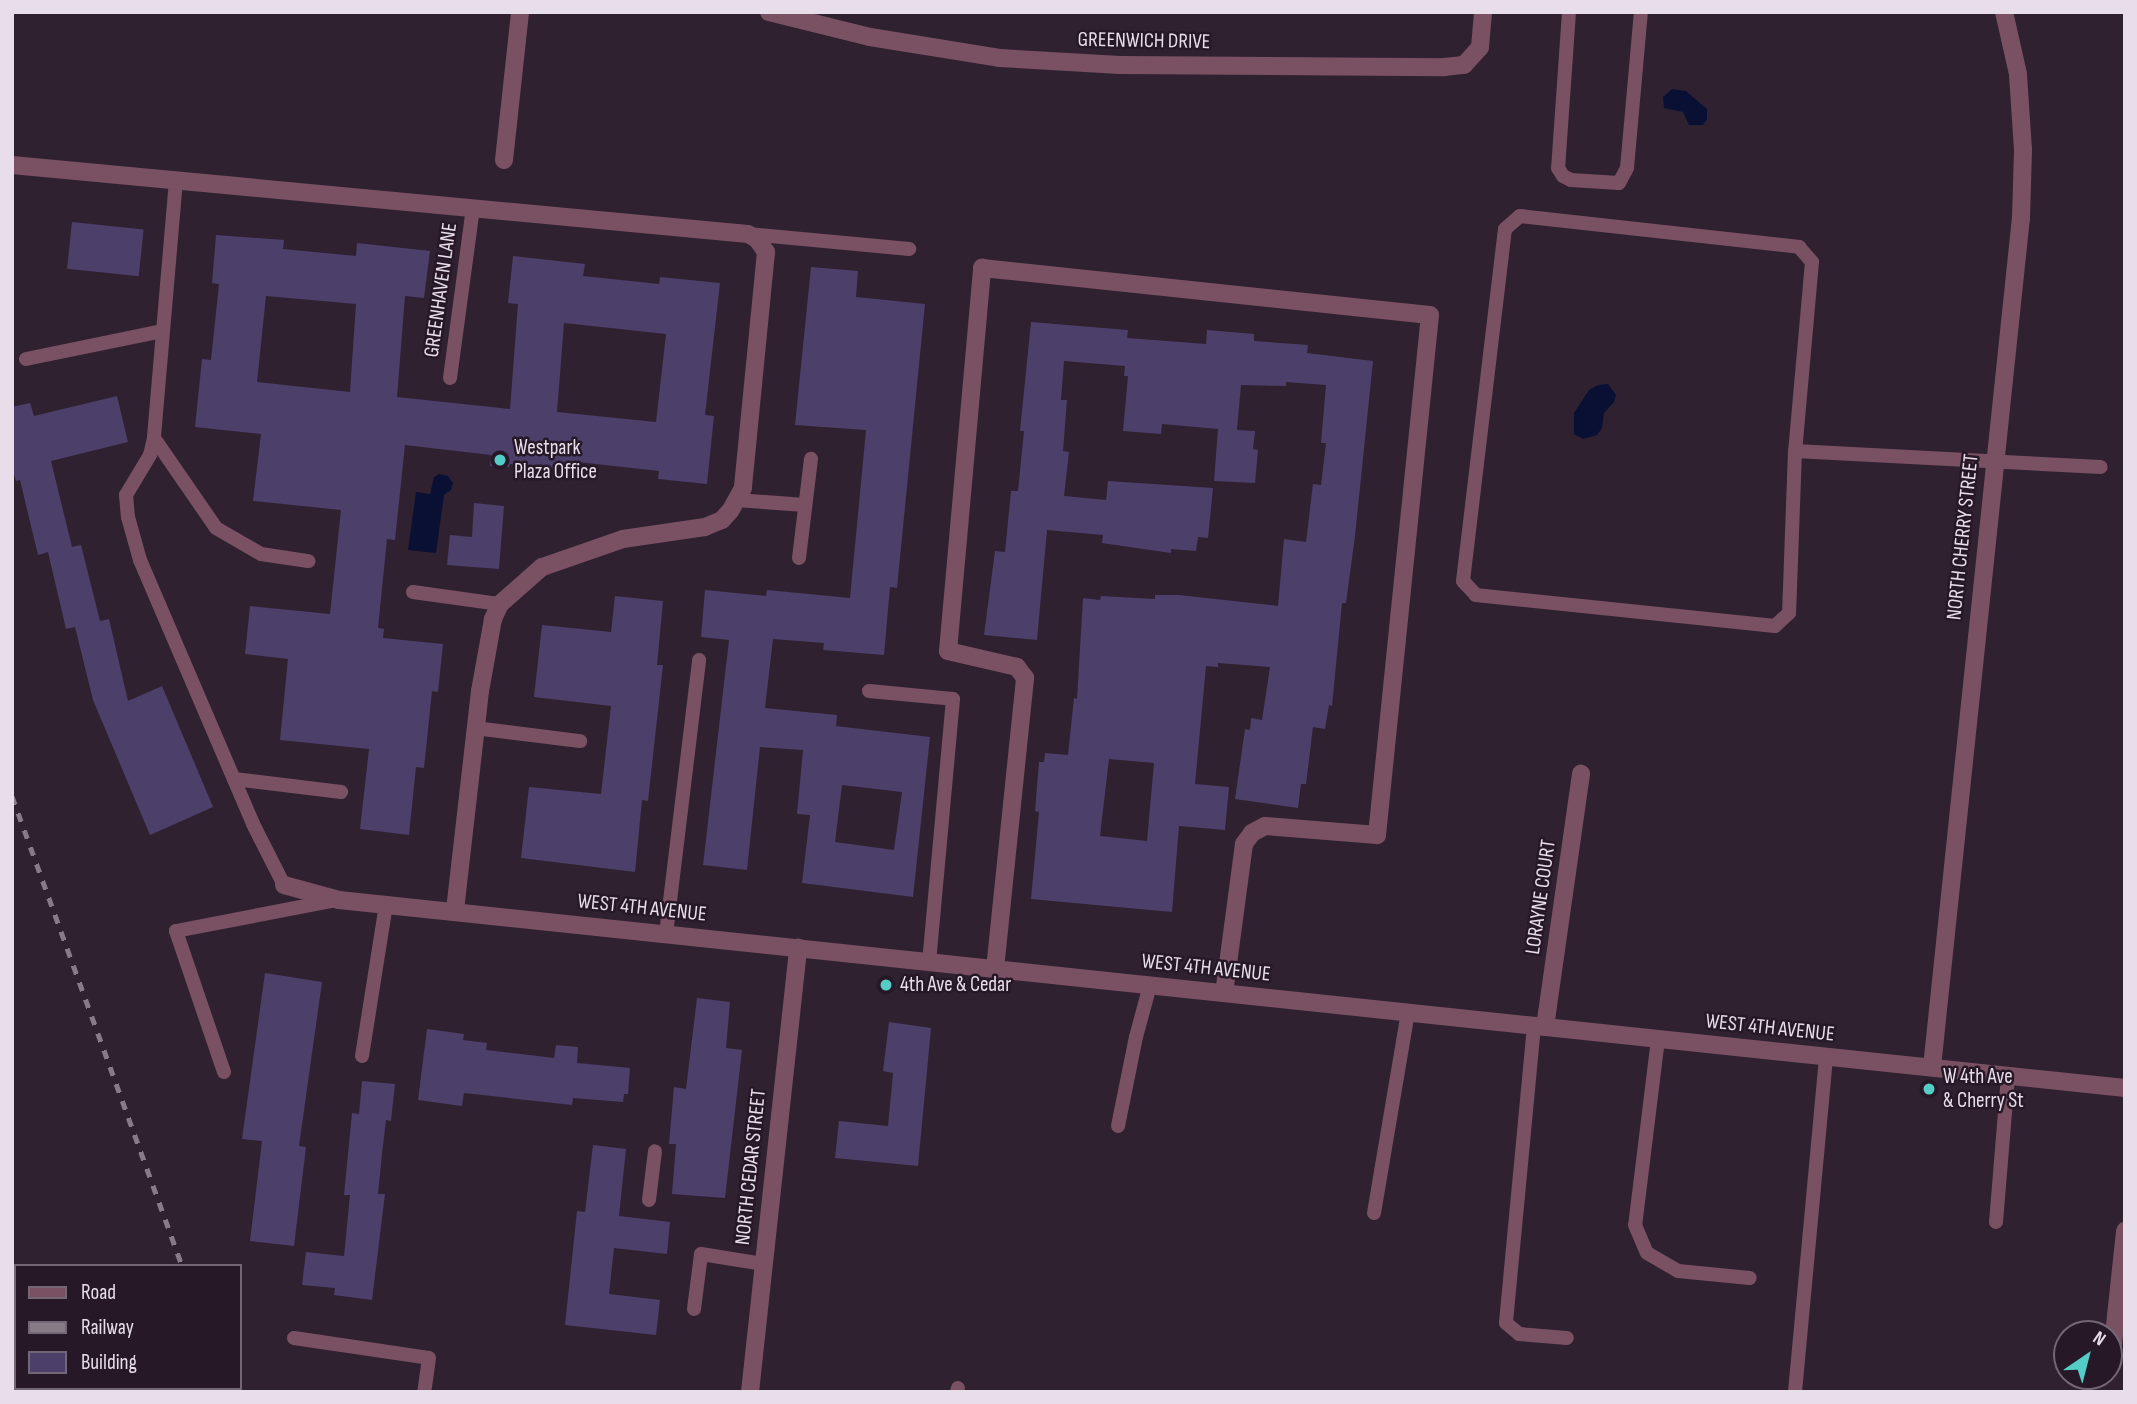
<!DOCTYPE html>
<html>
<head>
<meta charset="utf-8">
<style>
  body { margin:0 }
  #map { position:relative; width:2137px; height:1404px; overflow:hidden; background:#302131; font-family:"Sofia Sans Condensed",sans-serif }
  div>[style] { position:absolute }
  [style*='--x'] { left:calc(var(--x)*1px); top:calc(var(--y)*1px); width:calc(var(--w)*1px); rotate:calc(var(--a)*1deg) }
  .water>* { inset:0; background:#091034 }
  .building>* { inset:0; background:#4c3f6a; transform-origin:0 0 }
  .lane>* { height:14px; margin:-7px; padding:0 7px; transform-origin:7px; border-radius:7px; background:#795163 }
  .street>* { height:18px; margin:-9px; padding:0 9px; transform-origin:9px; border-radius:9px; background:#795163 }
  .rail>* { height:5px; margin-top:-2.5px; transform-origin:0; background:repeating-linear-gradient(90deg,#877b88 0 9px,transparent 0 18px) }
  .dots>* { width:19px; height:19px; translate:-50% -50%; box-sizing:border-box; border:4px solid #261827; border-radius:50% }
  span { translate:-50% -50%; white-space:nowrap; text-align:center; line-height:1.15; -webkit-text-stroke:5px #261827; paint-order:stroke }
  .street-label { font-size:21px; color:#e8dee9 }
  .poi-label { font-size:21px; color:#e8dee9 }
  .left { translate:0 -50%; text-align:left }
  .frame { position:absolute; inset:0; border:14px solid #e8dee9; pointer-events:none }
  .legend { position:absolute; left:14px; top:1264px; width:228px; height:126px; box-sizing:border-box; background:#261827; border:2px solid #746775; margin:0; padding:9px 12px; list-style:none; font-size:21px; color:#e8dee9 }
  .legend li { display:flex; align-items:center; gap:14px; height:35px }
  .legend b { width:35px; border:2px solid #746775 }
  .north { position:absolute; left:2053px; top:1320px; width:70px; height:70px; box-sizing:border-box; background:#261827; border:2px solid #746775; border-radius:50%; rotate:35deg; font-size:19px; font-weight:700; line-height:28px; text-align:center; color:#e8dee9 }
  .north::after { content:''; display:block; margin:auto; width:24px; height:32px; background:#54cdc6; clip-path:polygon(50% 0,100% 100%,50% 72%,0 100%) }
</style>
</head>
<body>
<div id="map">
  <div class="water">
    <i style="clip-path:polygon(1672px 89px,1686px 91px,1707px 109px,1707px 119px,1703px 125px,1689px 125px,1683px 112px,1664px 108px,1663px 97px)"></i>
    <i style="clip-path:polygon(1608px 384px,1616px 395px,1614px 402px,1604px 413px,1602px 428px,1597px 435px,1583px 439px,1574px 434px,1574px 413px,1589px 390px,1598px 385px)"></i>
    <i style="clip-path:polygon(439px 474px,448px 476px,453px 483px,451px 490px,444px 495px,436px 553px,408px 550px,416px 492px,430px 494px,434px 477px)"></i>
  </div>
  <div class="building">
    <i style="left:72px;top:222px;width:72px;height:47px;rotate:6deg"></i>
    <i style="clip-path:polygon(evenodd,216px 235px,284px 240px,283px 249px,356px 256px,357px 243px,430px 251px,424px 298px,405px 296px,397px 397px,510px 409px,518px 304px,508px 303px,513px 256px,585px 264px,583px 276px,659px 284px,660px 277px,720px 283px,705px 415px,714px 416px,707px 484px,658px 479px,659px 471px,578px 462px,577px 471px,510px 464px,509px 467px,490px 466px,491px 455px,405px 445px,395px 540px,387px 539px,378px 628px,384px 629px,383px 638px,443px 644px,438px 692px,432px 691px,424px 768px,416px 767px,409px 835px,360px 829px,369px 749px,280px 740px,288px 659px,245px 654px,250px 606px,330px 614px,341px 510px,253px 501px,261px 434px,195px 427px,202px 359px,211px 360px,219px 284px,212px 283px,216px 235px,266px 296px,356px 304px,350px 392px,257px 382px,266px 296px,216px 235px,564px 323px,666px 334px,656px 422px,557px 412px,564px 323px)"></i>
    <i style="clip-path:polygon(evenodd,811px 267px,858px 271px,856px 297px,925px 304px,897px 588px,890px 587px,884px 655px,823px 650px,824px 643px,773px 639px,765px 708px,837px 715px,836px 726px,930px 737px,913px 897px,802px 883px,810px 815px,797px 814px,803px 750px,760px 747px,747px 870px,703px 865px,729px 640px,701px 637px,705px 590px,766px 596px,767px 590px,850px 598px,866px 430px,795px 425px,811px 267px,842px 785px,902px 792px,894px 850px,835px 842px,842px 785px)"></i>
    <i style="clip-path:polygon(evenodd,1031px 322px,1128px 330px,1127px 338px,1206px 344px,1207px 330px,1254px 334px,1254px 341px,1308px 345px,1307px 353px,1373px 361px,1355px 536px,1346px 603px,1342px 603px,1332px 706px,1329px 705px,1325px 729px,1313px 727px,1306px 784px,1301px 784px,1298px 808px,1235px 799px,1245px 729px,1250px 730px,1251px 718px,1262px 720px,1270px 667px,1218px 663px,1218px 667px,1206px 666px,1195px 784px,1229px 787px,1225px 830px,1179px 826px,1172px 912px,1031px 899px,1039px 812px,1035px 811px,1039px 762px,1044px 762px,1045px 753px,1068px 755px,1074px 698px,1077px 699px,1083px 598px,1100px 600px,1101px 596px,1155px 599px,1155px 595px,1179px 595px,1278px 606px,1284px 539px,1306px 542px,1313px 484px,1321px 485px,1326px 443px,1321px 443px,1326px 385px,1286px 382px,1286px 386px,1241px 385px,1237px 430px,1255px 431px,1253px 449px,1258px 450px,1255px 483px,1214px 481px,1218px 429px,1162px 424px,1161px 434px,1123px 431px,1128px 376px,1124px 376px,1125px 366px,1064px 361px,1061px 400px,1067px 400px,1063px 451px,1069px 452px,1064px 496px,1106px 500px,1108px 481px,1213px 488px,1208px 538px,1198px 537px,1196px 551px,1171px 549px,1171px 553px,1102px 543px,1103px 535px,1047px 530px,1037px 640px,984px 635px,995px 551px,1005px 552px,1011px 491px,1018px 491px,1024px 431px,1020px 431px,1031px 322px,1109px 759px,1154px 763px,1147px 841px,1100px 836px,1109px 759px)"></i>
    <i style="clip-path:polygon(117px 396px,128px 442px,51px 461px,72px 547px,81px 545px,100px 621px,109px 619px,128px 701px,162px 686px,213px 807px,150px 835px,93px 700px,75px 627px,66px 629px,48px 552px,38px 555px,20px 480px,16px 481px,12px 467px,12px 407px,30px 403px,34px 416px)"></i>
    <i style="clip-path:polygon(474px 503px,504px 506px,499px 569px,447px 565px,450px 535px,472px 537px)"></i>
    <i style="clip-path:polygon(615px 596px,663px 601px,657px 665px,663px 665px,648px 801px,642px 800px,635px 872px,521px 858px,529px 787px,601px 794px,611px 706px,534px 697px,542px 625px,611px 632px)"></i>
    <i style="clip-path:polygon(265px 973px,322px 982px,299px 1146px,306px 1147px,294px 1246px,250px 1241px,262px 1141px,242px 1139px)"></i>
    <i style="clip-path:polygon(697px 998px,730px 1002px,726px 1048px,742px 1050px,725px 1198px,672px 1194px,676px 1144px,669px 1144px,674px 1087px,686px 1089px)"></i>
    <i style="clip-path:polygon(889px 1022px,931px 1028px,918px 1166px,835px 1158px,839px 1121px,888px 1126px,893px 1073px,883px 1071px)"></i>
    <i style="clip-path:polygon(427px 1029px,464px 1034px,463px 1040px,487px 1043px,486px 1050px,554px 1058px,556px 1045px,578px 1047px,577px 1063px,630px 1068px,628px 1094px,624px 1094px,623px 1102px,573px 1098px,572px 1105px,464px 1093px,462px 1106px,418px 1100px)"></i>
    <i style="clip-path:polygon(362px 1081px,395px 1084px,391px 1121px,386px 1120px,382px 1154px,378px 1194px,385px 1194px,372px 1300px,334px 1295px,335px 1288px,302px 1285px,306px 1252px,344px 1256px,350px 1195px,344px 1195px,352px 1113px,359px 1114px)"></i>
    <i style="clip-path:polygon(593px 1145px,626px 1149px,619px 1216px,670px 1222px,667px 1254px,614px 1248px,609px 1294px,660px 1300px,656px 1335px,565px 1325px,577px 1211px,585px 1212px)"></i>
  </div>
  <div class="lane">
    <i style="--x:1569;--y:12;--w:156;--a:94"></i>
    <i style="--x:1558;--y:168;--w:9;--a:58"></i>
    <i style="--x:1563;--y:176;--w:9;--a:27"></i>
    <i style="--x:1571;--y:180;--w:48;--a:3.6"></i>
    <i style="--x:1619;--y:183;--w:17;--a:-62"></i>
    <i style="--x:1627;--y:168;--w:157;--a:-84.9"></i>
    <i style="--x:176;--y:180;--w:259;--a:94.9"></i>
    <i style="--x:154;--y:438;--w:17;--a:103"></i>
    <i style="--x:150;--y:455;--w:47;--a:121"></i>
    <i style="--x:126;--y:495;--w:22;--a:85"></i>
    <i style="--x:128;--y:517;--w:45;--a:74.4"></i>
    <i style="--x:140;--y:560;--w:287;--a:66.8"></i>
    <i style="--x:253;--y:824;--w:68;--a:63.1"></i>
    <i style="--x:1520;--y:216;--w:281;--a:6.3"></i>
    <i style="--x:1799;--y:247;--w:20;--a:49"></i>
    <i style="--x:1812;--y:262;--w:190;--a:95.1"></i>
    <i style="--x:1795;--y:451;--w:162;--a:92.1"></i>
    <i style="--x:1789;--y:613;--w:19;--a:137"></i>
    <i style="--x:1775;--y:626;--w:301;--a:-174.1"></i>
    <i style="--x:1476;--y:595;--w:19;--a:-133"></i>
    <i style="--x:1463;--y:581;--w:354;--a:-83.2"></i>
    <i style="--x:1505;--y:229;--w:20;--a:-41"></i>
    <i style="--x:748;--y:234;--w:162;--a:5.3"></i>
    <i style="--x:26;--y:359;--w:140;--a:-11.6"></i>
    <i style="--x:450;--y:378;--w:172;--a:-82.3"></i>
    <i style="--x:154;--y:438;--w:109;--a:55.4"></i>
    <i style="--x:216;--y:528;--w:52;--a:30"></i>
    <i style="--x:261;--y:554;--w:48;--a:8.5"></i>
    <i style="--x:1795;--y:451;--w:306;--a:3"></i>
    <i style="--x:736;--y:500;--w:69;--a:4.1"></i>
    <i style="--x:799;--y:558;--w:100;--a:-83.1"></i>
    <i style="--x:413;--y:592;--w:88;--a:7.9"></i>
    <i style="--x:869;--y:691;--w:84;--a:5.4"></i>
    <i style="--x:953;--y:699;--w:263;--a:95.2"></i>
    <i style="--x:475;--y:728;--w:106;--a:7.1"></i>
    <i style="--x:234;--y:779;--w:108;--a:6.9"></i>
    <i style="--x:666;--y:934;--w:276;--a:-83.1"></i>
    <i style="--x:1534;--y:1026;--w:298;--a:95.4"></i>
    <i style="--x:1506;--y:1323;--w:17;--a:40"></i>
    <i style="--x:1519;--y:1334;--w:48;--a:4.8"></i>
    <i style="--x:1658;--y:1039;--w:187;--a:97"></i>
    <i style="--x:1635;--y:1225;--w:30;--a:67"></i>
    <i style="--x:1647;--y:1253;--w:36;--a:30"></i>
    <i style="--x:1678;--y:1271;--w:72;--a:5.6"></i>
    <i style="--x:362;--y:1056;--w:153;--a:-81"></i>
    <i style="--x:224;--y:1072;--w:149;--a:-108.8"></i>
    <i style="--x:176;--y:931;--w:164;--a:-10.9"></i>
    <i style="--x:1118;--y:1126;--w:91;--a:-78.6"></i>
    <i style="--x:1136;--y:1037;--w:54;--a:-74.9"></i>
    <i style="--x:649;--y:1200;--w:49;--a:-83"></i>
    <i style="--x:1374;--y:1213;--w:204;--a:-80.4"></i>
    <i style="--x:1996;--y:1222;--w:146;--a:-85.3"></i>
    <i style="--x:694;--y:1309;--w:55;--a:-82.7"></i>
    <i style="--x:701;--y:1254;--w:64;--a:9"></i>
    <i style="--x:294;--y:1338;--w:136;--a:8.4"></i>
    <i style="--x:429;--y:1358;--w:34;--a:98"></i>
    <i style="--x:957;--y:1392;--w:4;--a:-76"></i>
    <i style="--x:1795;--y:1392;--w:337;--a:-84.7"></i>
  </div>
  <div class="street">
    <i style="--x:769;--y:12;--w:104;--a:13.9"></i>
    <i style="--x:870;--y:37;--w:131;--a:9.2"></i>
    <i style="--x:999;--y:58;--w:121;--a:3.3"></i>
    <i style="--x:1120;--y:65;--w:324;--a:0.4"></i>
    <i style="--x:1444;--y:67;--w:20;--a:-6"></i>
    <i style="--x:1464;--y:65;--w:24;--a:-48"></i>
    <i style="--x:1480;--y:47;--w:35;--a:-85"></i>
    <i style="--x:504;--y:160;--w:149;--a:-83.8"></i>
    <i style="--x:12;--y:165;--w:739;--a:5.36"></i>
    <i style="--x:748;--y:234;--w:10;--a:29"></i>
    <i style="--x:757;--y:239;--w:16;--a:55"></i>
    <i style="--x:766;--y:252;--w:237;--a:95.6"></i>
    <i style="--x:743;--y:488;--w:26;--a:119"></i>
    <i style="--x:730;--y:511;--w:12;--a:132"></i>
    <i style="--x:722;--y:520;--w:18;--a:158"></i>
    <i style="--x:705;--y:527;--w:83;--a:171.7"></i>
    <i style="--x:623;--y:539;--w:86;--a:160.9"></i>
    <i style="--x:542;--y:567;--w:56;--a:138.6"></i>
    <i style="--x:500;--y:604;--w:17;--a:115"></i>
    <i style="--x:493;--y:619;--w:73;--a:100.2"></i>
    <i style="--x:480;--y:691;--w:222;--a:96.5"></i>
    <i style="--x:284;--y:885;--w:57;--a:15.3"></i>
    <i style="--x:339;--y:900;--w:1796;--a:6.01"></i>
    <i style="--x:995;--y:969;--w:293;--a:-84.1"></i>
    <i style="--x:1025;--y:678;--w:14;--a:-126"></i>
    <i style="--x:1017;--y:667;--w:71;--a:-166.9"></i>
    <i style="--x:948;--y:651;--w:385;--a:-84.9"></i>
    <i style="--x:982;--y:268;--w:450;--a:6"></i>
    <i style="--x:1430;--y:315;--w:523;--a:95.82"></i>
    <i style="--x:1377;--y:835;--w:112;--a:-175.4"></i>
    <i style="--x:1265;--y:826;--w:15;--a:152"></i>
    <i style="--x:1252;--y:833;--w:14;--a:126"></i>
    <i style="--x:1244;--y:844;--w:150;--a:97.6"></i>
    <i style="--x:1545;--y:1027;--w:256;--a:-81.9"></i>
    <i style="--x:1932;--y:1067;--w:854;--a:-84.02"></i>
    <i style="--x:2021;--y:218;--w:68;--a:-88.3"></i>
    <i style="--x:2023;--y:150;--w:76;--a:-93.8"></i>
    <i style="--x:2018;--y:74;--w:64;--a:-102.7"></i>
    <i style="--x:2113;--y:1344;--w:114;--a:-83.9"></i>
    <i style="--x:750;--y:1392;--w:447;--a:-83.8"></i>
  </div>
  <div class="rail">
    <i style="--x:12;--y:796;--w:500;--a:70.1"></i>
    <i style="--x:224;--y:1388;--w:4;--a:76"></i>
  </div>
  <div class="dots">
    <i style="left:500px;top:460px;background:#54cdc6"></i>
    <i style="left:886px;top:985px;background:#54cdc6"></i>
    <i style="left:1929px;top:1089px;background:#54cdc6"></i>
  </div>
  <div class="street-label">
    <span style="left:1144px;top:41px;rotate:1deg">GREENWICH DRIVE</span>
    <span style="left:441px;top:290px;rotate:-82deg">GREENHAVEN LANE</span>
    <span style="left:1963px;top:537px;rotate:-84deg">NORTH CHERRY STREET</span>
    <span style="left:1541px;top:897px;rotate:-82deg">LORAYNE COURT</span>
    <span style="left:642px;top:908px;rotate:6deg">WEST 4TH AVENUE</span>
    <span style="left:1206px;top:968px;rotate:6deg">WEST 4TH AVENUE</span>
    <span style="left:1770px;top:1028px;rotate:6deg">WEST 4TH AVENUE</span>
    <span style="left:751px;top:1167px;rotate:-84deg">NORTH CEDAR STREET</span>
  </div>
  <div class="poi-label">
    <span class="left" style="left:514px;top:460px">Westpark<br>Plaza Office</span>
    <span class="left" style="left:900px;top:985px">4th Ave &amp; Cedar</span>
    <span class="left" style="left:1943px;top:1089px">W 4th Ave<br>&amp; Cherry St</span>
  </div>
  <div class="frame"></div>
  <ul class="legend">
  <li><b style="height:9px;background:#795163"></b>Road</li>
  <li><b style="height:9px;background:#877b88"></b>Railway</li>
  <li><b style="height:19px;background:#4c3f6a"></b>Building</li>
  </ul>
  <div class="north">N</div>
</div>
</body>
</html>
